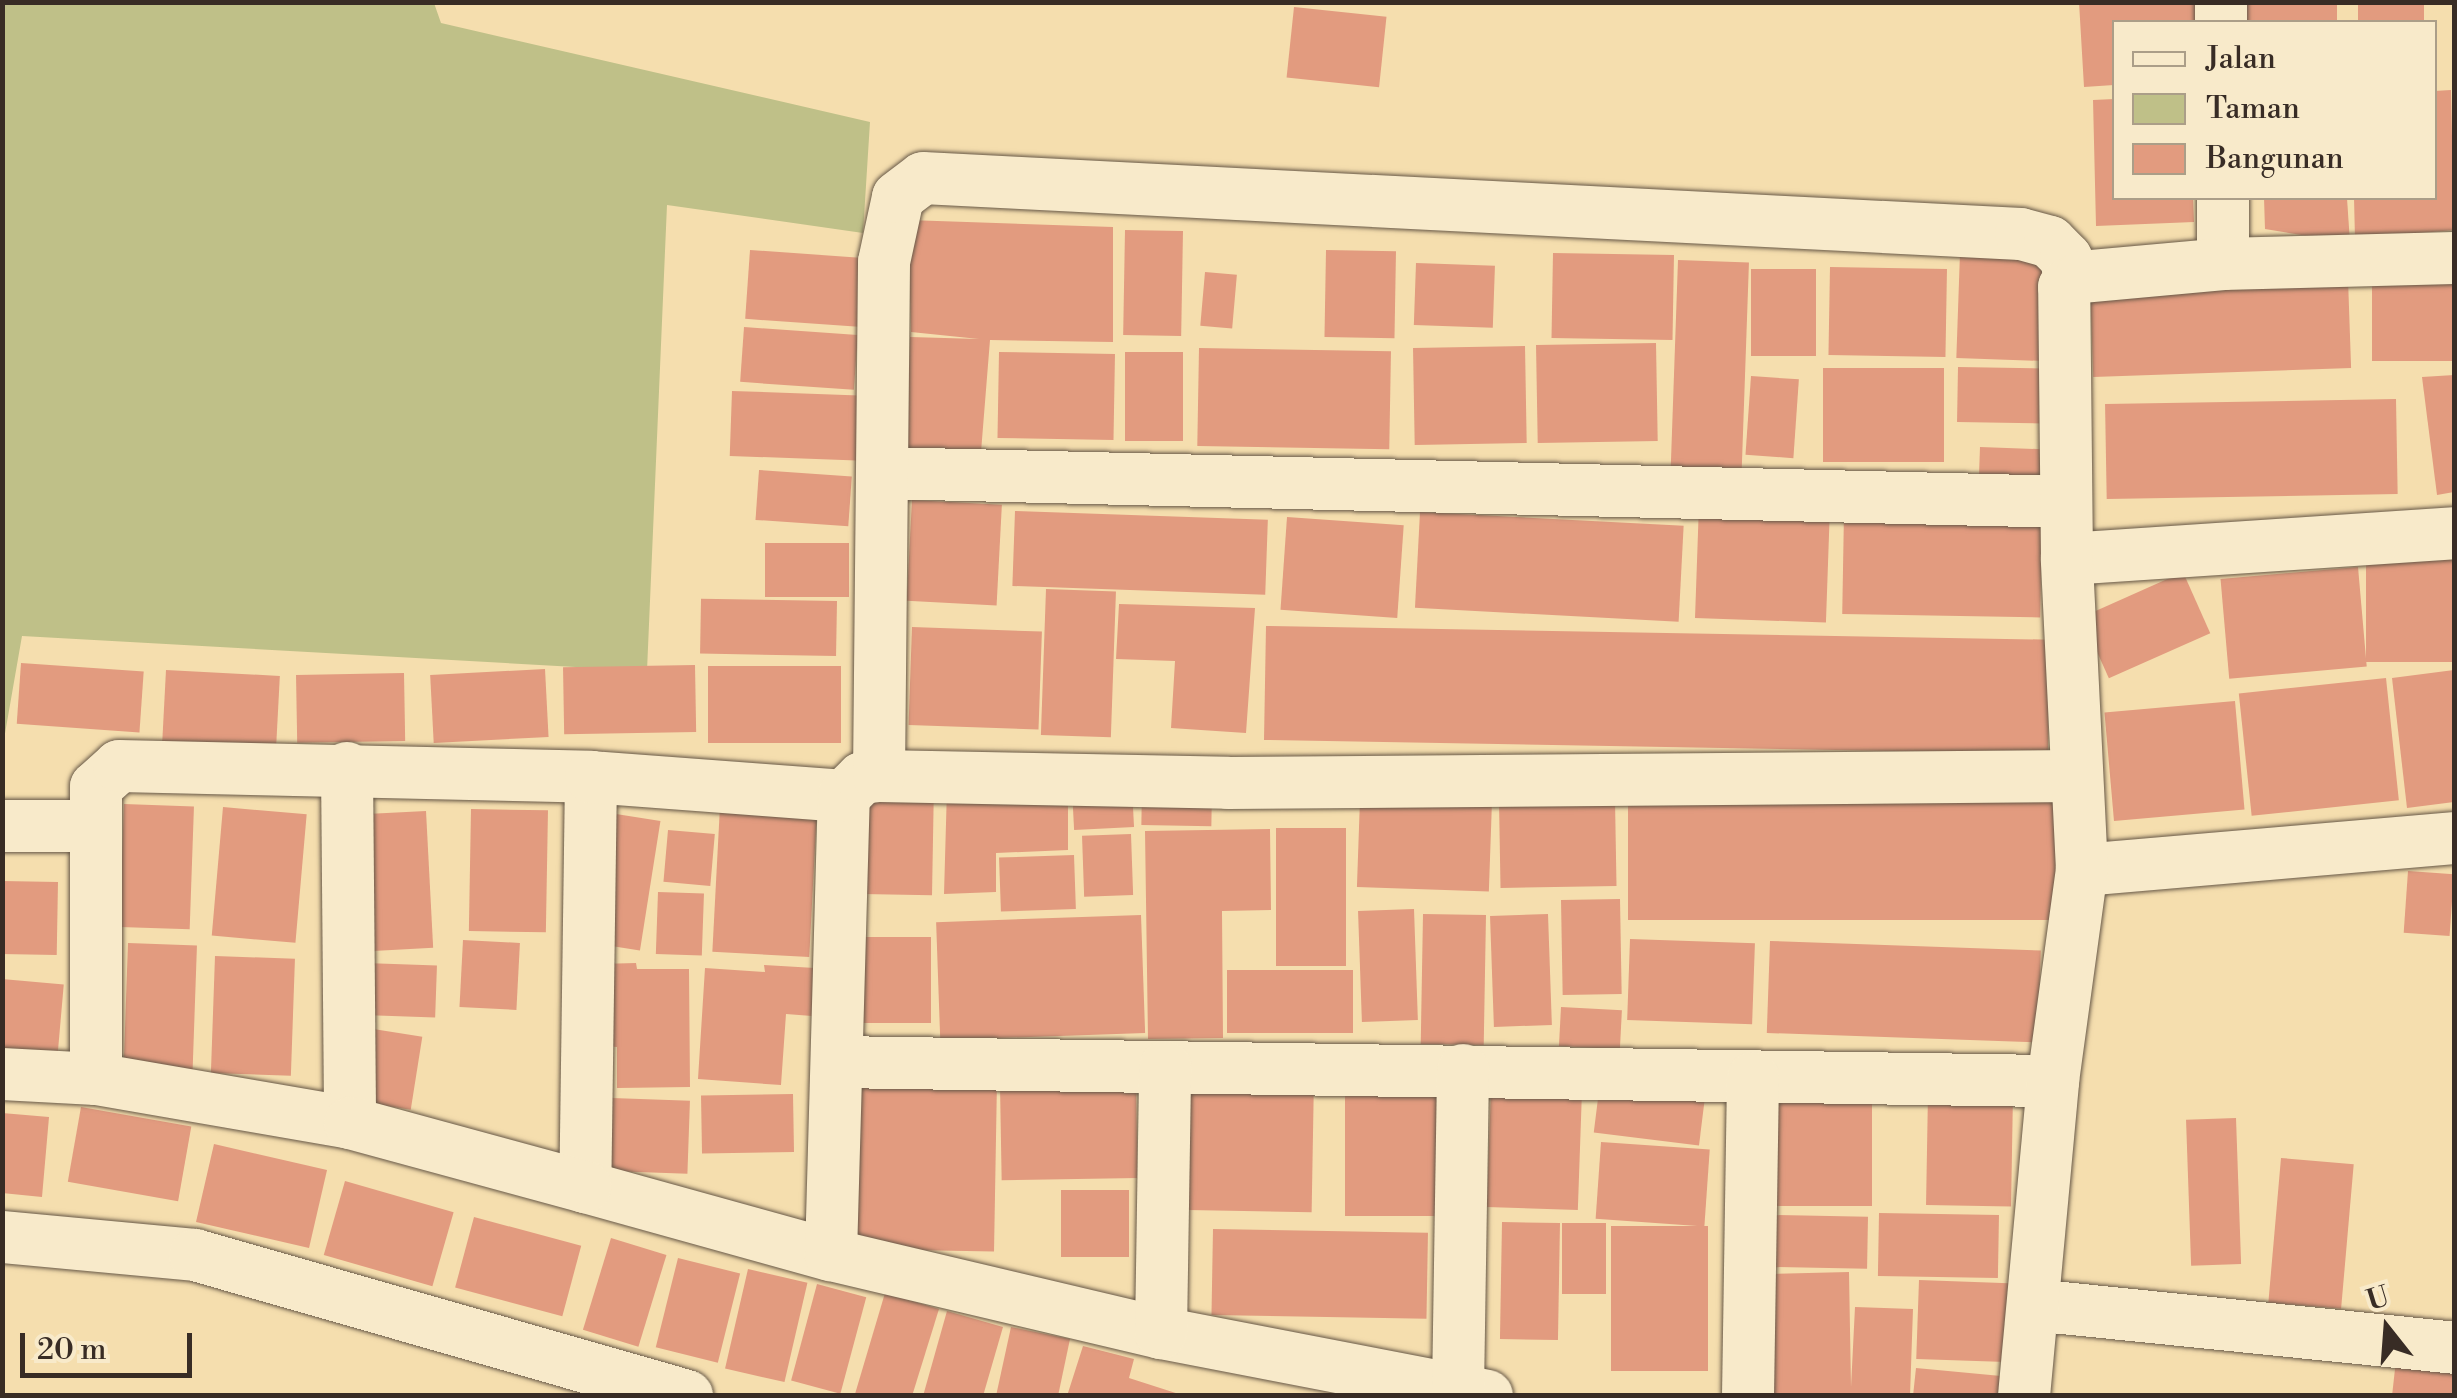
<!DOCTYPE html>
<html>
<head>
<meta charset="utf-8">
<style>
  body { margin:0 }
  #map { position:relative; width:2457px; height:1398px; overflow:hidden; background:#f5deae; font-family:"Libre Bodoni",serif }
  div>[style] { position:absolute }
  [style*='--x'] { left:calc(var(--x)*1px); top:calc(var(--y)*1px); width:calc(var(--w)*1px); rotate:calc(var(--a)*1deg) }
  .green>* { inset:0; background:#bfc088 }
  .building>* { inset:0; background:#e29b7f; transform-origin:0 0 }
  .roads { filter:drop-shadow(0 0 2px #675847) drop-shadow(0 0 2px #675847) }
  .street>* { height:52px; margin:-26px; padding:0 26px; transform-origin:26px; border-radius:26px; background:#f8eaca }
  span { translate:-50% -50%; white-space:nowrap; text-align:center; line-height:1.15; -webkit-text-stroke:10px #f8eaca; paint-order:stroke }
  .frame { position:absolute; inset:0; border:5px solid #382c25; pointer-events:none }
  .legend { position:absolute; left:2112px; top:20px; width:325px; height:180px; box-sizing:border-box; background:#f8eaca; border:2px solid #ab9e88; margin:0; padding:12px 18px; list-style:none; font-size:30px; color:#382c25 }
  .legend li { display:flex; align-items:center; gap:20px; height:50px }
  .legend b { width:50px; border:2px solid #ab9e88 }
  .north { position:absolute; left:2337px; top:1278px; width:100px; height:100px; -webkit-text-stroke:8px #f8eaca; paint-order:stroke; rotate:343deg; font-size:28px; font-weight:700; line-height:40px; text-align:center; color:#382c25 }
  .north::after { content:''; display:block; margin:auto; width:35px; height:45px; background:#382c25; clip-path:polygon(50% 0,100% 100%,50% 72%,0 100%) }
  .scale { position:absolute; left:20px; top:1333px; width:172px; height:45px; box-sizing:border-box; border:5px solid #382c25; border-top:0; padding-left:12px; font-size:30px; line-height:35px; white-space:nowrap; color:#382c25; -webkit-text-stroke:8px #f8eaca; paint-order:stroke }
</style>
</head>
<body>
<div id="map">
  <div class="green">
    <i style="clip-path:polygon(3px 3px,434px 3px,441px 23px,870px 122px,863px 233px,667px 205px,647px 671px,22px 636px,3px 745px)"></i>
  </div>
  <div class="building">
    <i style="clip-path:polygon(2079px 2px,2197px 2px,2198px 22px,2114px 22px,2114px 85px,2084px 87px)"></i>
    <i style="left:2244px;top:2px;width:93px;height:20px"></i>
    <i style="left:2358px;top:2px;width:66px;height:20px"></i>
    <i style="left:1294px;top:7px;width:93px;height:71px;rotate:6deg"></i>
    <i style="clip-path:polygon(2451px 90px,2454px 230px,2355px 239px,2354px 198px,2434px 198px,2434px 91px)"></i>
    <i style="clip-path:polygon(2114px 99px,2114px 198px,2193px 198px,2194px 222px,2096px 226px,2093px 100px)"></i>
    <i style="clip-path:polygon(2264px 198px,2347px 198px,2350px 243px,2265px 229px)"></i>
    <i style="clip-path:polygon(908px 220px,1113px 227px,1113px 342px,990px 340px,981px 452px,907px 452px,910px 337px,979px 339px,911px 332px)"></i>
    <i style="left:1125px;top:230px;width:58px;height:105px;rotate:1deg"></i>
    <i style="left:750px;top:250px;width:117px;height:69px;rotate:4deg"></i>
    <i style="left:1326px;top:250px;width:70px;height:87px;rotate:1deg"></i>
    <i style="left:1553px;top:253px;width:121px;height:85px;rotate:1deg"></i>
    <i style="left:1960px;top:253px;width:84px;height:105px;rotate:2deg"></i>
    <i style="left:1678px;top:260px;width:71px;height:220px;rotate:2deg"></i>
    <i style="left:1416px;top:263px;width:79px;height:62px;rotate:2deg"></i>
    <i style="left:1830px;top:267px;width:117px;height:88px;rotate:1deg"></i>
    <i style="left:1751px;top:269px;width:65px;height:87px"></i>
    <i style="left:1205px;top:272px;width:32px;height:54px;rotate:5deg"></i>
    <i style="left:2454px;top:277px;width:84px;height:82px;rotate:90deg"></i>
    <i style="left:2348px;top:279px;width:89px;height:258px;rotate:88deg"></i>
    <i style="left:744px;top:327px;width:114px;height:55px;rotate:4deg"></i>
    <i style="left:1656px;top:343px;width:98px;height:120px;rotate:89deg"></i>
    <i style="left:1525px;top:346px;width:97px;height:112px;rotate:89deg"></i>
    <i style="left:1199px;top:348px;width:192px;height:98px;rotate:1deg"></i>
    <i style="left:999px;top:352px;width:116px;height:86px;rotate:1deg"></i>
    <i style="left:1125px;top:352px;width:58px;height:89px"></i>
    <i style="left:1958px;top:367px;width:94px;height:55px;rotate:1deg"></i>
    <i style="left:1823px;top:368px;width:121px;height:94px"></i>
    <i style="clip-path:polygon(2454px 375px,2454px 492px,2437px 495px,2422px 377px)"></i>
    <i style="left:1751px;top:376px;width:48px;height:79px;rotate:4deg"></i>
    <i style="left:732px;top:391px;width:127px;height:65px;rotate:2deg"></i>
    <i style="left:2396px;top:399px;width:95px;height:291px;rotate:89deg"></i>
    <i style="left:1980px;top:447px;width:63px;height:40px;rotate:2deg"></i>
    <i style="left:759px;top:470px;width:93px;height:50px;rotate:4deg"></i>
    <i style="left:912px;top:500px;width:90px;height:101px;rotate:3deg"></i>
    <i style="left:1699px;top:504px;width:131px;height:114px;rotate:2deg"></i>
    <i style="left:1015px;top:511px;width:253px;height:75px;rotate:2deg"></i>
    <i style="left:1420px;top:512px;width:264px;height:96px;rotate:3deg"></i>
    <i style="left:1844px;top:512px;width:198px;height:102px;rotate:1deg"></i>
    <i style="left:1287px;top:517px;width:117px;height:93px;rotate:4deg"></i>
    <i style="left:765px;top:543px;width:84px;height:54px"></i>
    <i style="left:2454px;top:557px;width:105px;height:88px;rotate:90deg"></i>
    <i style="left:2358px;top:567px;width:100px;height:138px;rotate:85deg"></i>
    <i style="left:2183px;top:572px;width:67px;height:111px;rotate:66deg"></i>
    <i style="left:1046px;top:589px;width:70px;height:146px;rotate:2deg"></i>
    <i style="left:837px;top:601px;width:55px;height:136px;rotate:91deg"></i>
    <i style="clip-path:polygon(1119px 604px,1255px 608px,1246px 733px,1171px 728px,1175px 661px,1116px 659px)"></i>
    <i style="left:1266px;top:626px;width:784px;height:114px;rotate:1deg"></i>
    <i style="left:912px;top:627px;width:130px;height:98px;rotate:2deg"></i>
    <i style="left:21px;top:663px;width:123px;height:61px;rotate:4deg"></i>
    <i style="left:695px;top:665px;width:67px;height:132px;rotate:89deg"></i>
    <i style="left:841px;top:666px;width:77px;height:133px;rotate:90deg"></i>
    <i style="left:545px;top:669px;width:68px;height:115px;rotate:87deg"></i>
    <i style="left:166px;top:670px;width:114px;height:74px;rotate:3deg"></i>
    <i style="clip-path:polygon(2454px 670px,2454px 802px,2407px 808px,2392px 678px)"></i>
    <i style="left:404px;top:673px;width:68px;height:108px;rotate:89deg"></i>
    <i style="left:2386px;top:678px;width:123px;height:148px;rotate:84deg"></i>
    <i style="left:2235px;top:701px;width:109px;height:131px;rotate:85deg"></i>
    <i style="left:864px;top:781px;width:70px;height:113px;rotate:1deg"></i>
    <i style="clip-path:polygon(1068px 787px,1068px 850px,996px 853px,996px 892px,944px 894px,947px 788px)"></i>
    <i style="left:1132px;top:788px;width:39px;height:60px;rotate:87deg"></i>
    <i style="left:1142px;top:788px;width:70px;height:37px;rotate:1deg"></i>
    <i style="left:2060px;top:793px;width:127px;height:432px;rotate:90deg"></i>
    <i style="left:1360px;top:799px;width:132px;height:88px;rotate:2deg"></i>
    <i style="left:1615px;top:800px;width:86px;height:116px;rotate:89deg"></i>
    <i style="left:124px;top:804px;width:70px;height:123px;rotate:2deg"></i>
    <i style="left:720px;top:806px;width:97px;height:146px;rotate:3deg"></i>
    <i style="left:223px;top:807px;width:84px;height:129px;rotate:5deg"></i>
    <i style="left:471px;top:809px;width:77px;height:122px;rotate:1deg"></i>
    <i style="left:426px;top:811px;width:137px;height:74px;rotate:87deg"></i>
    <i style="left:616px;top:814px;width:45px;height:131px;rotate:9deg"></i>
    <i style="left:1276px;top:828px;width:70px;height:138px"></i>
    <i style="clip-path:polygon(1270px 829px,1271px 910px,1222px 911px,1223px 1038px,1148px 1039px,1145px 831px)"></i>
    <i style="left:668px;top:830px;width:47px;height:52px;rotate:5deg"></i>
    <i style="left:1131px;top:834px;width:61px;height:49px;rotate:88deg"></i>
    <i style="left:1074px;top:855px;width:54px;height:75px;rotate:88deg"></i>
    <i style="left:2408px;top:871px;width:46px;height:62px;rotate:4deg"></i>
    <i style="left:2px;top:881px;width:56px;height:73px;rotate:1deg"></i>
    <i style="left:658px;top:892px;width:46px;height:62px;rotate:2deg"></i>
    <i style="left:1620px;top:899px;width:95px;height:59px;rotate:89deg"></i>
    <i style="left:1414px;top:909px;width:111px;height:56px;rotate:88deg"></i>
    <i style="left:1423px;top:914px;width:63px;height:130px;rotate:1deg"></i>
    <i style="left:1548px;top:914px;width:111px;height:58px;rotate:88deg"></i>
    <i style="left:1141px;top:915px;width:118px;height:205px;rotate:88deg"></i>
    <i style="left:857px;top:937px;width:74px;height:86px"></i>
    <i style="left:1630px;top:939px;width:125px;height:81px;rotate:2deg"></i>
    <i style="left:463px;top:940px;width:57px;height:67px;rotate:3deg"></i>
    <i style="left:1770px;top:941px;width:271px;height:92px;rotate:2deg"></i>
    <i style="left:128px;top:943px;width:69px;height:130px;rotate:2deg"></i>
    <i style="left:215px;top:956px;width:80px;height:117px;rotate:2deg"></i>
    <i style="left:365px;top:963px;width:72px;height:52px;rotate:2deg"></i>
    <i style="clip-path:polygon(636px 963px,637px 969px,689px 969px,690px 1087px,617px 1088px,617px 1047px,599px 1046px,599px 964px)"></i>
    <i style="clip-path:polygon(764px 965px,815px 968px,812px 1016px,786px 1014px,781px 1085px,698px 1079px,705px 968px,765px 972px)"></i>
    <i style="left:1353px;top:970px;width:63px;height:126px;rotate:90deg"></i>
    <i style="left:2px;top:979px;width:62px;height:71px;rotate:5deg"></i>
    <i style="left:1561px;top:1007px;width:61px;height:39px;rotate:3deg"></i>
    <i style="left:367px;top:1028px;width:56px;height:74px;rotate:9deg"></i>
    <i style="left:1190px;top:1075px;width:124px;height:135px;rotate:1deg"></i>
    <i style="left:1345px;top:1077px;width:97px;height:139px"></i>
    <i style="left:857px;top:1079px;width:140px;height:170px;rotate:1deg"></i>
    <i style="left:1600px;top:1082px;width:106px;height:51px;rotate:7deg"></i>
    <i style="left:1136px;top:1084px;width:94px;height:136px;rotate:89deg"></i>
    <i style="left:1491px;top:1089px;width:91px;height:118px;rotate:2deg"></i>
    <i style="left:1774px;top:1093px;width:98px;height:113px"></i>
    <i style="left:1928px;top:1093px;width:85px;height:112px;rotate:1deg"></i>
    <i style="left:793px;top:1094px;width:58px;height:92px;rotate:89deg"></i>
    <i style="left:612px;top:1098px;width:78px;height:73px;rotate:2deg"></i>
    <i style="left:81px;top:1107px;width:112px;height:76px;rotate:10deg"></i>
    <i style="clip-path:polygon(2px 1113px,49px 1117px,42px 1197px,2px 1193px)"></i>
    <i style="left:2236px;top:1118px;width:146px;height:50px;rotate:88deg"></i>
    <i style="left:1601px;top:1142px;width:109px;height:77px;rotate:4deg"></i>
    <i style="left:214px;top:1144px;width:116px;height:80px;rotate:13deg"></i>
    <i style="left:2281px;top:1158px;width:73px;height:145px;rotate:5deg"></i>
    <i style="left:345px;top:1181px;width:113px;height:77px;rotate:16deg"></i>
    <i style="left:1061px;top:1190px;width:68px;height:67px"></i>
    <i style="left:1879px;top:1213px;width:120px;height:63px;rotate:1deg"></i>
    <i style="left:1772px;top:1215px;width:96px;height:52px;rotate:1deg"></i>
    <i style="left:474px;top:1217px;width:111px;height:73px;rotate:15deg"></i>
    <i style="left:1502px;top:1222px;width:58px;height:117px;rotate:1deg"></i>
    <i style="left:1562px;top:1223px;width:44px;height:71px"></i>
    <i style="left:1611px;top:1226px;width:97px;height:145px"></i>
    <i style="left:1213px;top:1229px;width:215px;height:86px;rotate:1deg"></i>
    <i style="left:611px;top:1238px;width:58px;height:96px;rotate:17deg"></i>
    <i style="left:678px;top:1258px;width:64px;height:92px;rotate:14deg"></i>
    <i style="left:748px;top:1269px;width:61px;height:102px;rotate:13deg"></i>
    <i style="clip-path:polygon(1849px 1272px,1851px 1387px,1855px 1307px,1913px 1309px,1910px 1396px,1768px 1396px,1766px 1274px)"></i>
    <i style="left:1919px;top:1280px;width:90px;height:79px;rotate:2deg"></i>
    <i style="left:817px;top:1284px;width:51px;height:100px;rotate:15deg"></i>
    <i style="clip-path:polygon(885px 1293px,939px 1309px,912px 1396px,855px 1394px)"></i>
    <i style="clip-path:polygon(947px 1311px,1003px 1327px,983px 1396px,923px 1396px)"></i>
    <i style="clip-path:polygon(1011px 1327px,1070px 1339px,1058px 1396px,996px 1396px)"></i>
    <i style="clip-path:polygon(1083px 1346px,1134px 1359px,1129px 1378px,1185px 1396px,1067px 1396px)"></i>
    <i style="clip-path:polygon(2396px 1360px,2454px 1368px,2454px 1396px,2392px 1396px)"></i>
    <i style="clip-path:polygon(1916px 1368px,2001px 1376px,2000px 1396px,1913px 1396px)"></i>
  </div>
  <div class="roads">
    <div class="street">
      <i style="--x:2221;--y:2;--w:20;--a:90"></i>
      <i style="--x:2223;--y:198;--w:66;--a:90"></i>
      <i style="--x:883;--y:473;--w:1183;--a:1.4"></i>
      <i style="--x:2067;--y:559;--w:388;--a:-3.8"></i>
      <i style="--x:347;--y:768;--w:355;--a:89.5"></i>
      <i style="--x:879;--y:776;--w:349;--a:1.1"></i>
      <i style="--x:1228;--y:783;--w:849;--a:-0.47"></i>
      <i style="--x:591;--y:777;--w:410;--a:90.8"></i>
      <i style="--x:585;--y:1187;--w:255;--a:15.5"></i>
      <i style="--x:831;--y:1255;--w:339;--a:13.3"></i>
      <i style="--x:1161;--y:1333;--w:332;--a:10.9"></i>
      <i style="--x:2;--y:826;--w:93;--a:0"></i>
      <i style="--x:2082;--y:870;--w:373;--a:-4.9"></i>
      <i style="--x:837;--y:1062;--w:1216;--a:0.9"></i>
      <i style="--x:2;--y:1074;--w:94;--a:3"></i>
      <i style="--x:96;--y:1079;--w:258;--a:9.8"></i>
      <i style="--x:350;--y:1123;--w:244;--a:15.2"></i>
      <i style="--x:96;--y:1079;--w:292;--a:-90"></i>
      <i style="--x:96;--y:787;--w:31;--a:-42"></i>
      <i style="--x:119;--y:766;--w:472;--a:1.3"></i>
      <i style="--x:591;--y:777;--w:254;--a:4.3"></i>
      <i style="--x:2;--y:1237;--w:194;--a:5.3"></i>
      <i style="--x:195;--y:1255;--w:512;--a:15.99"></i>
      <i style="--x:831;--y:1255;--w:459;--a:-88.4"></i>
      <i style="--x:844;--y:796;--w:25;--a:-45"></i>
      <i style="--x:862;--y:778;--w:17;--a:-7"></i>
      <i style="--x:879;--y:776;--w:514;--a:-89.44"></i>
      <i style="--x:884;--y:262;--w:66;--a:-77.8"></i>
      <i style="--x:898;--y:197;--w:31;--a:-37"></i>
      <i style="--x:923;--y:178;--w:1099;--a:2.92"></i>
      <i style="--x:2021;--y:234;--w:30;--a:15"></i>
      <i style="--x:2050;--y:242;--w:23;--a:45"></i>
      <i style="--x:2066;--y:258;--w:23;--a:80"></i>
      <i style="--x:2033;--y:1305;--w:423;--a:5.8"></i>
      <i style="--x:1161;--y:1333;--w:266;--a:-89.1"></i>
      <i style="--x:1458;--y:1391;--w:321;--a:-89.1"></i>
      <i style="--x:1748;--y:1396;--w:318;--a:-89.1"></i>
      <i style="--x:2024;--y:1396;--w:316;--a:-84.7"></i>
      <i style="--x:2053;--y:1081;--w:213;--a:-82.2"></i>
      <i style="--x:2082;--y:870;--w:311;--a:-92.8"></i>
      <i style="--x:2067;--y:559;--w:272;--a:-90.6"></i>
      <i style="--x:2064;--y:287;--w:20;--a:-30"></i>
      <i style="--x:2081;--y:277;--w:143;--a:-5.2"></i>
      <i style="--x:2223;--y:264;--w:231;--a:-1.5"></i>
    </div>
  </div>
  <div class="frame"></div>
  <ul class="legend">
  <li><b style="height:12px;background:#f8eaca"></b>Jalan</li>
  <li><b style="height:28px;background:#bfc088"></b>Taman</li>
  <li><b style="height:28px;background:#e29b7f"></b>Bangunan</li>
  </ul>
  <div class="north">U</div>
  <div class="scale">20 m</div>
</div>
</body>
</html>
